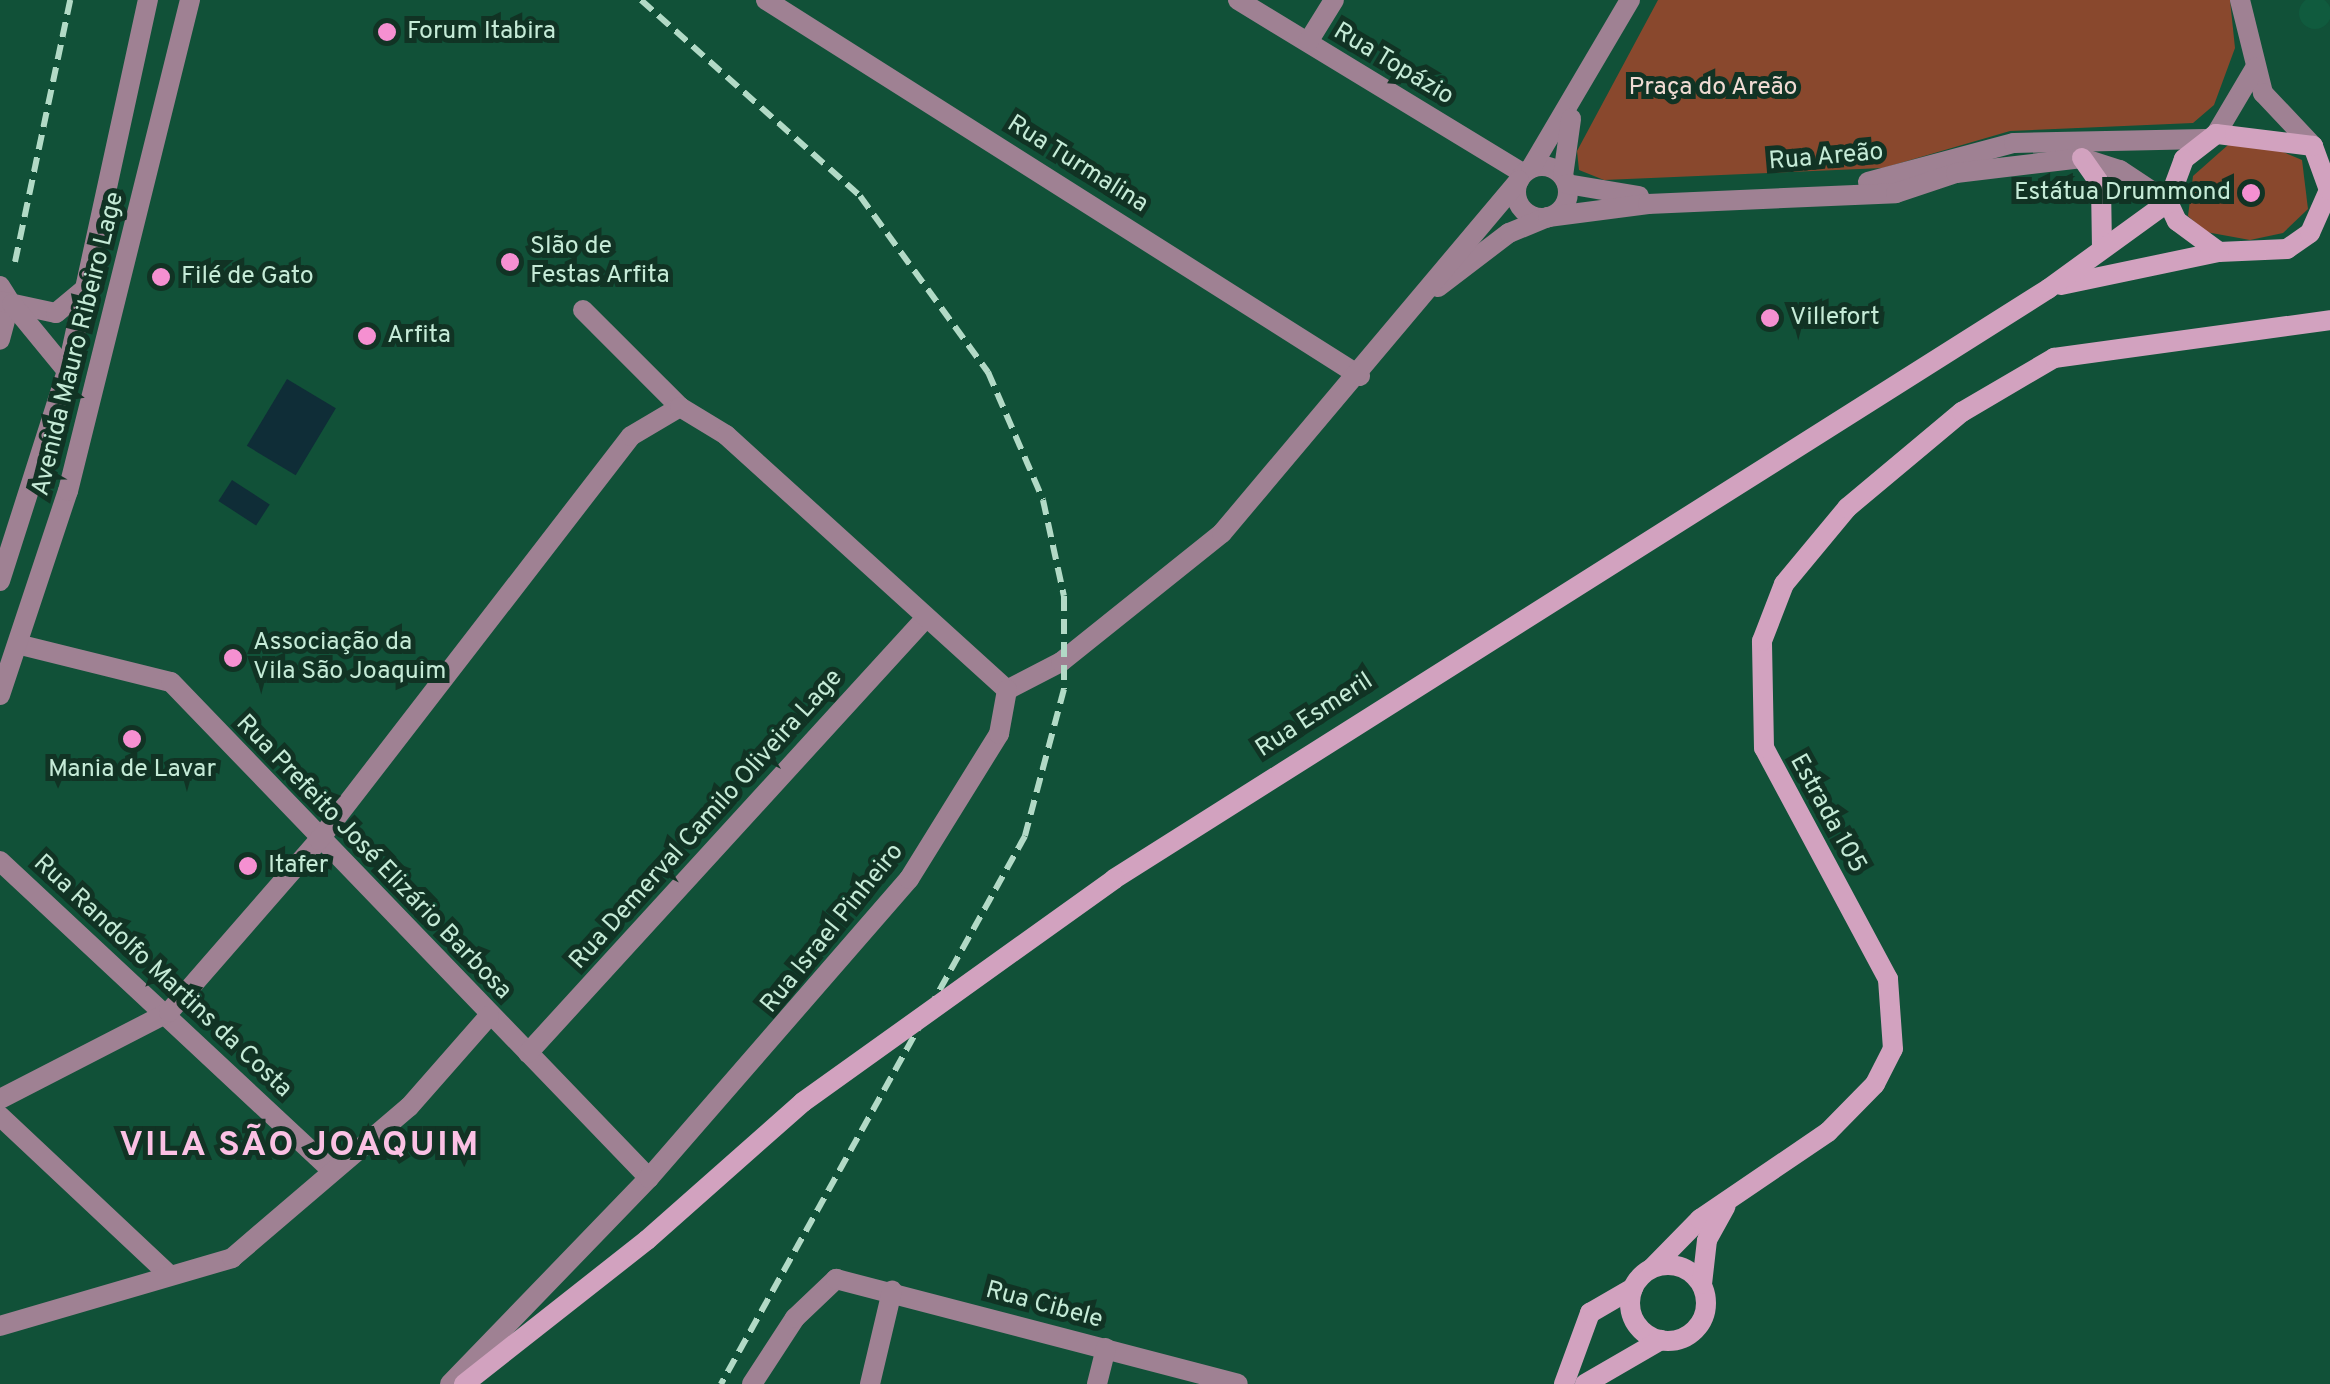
<!DOCTYPE html>
<html>
<head>
<meta charset="utf-8">
<style>
  body { margin:0 }
  #map { position:relative; width:2330px; height:1384px; overflow:hidden; background:#115138; font-family:Overpass,sans-serif }
  div>[style] { position:absolute }
  [style*='--x'] { left:calc(var(--x)*1px); top:calc(var(--y)*1px); width:calc(var(--w)*1px); rotate:calc(var(--a)*1deg) }
  .built>* { inset:0; background:#105b3e }
  .round { border-radius:50% }
  .green>* { inset:0; background:#89482d }
  .water>* { inset:0; background:#0f2d37; transform-origin:0 0 }
  .minor>* { height:20px; margin:-10px; padding:0 10px; transform-origin:10px; border-radius:10px; background:#9f8193 }
  .tertiary>* { height:20px; margin:-10px; padding:0 10px; transform-origin:10px; border-radius:10px; background:#9f8193 }
  .tertiary>.ring { margin:-10px; padding:0; box-sizing:content-box; background:none; border:20px solid #9f8193; border-radius:50% }
  .secondary>* { height:20px; margin:-10px; padding:0 10px; transform-origin:10px; border-radius:10px; background:#d2a2bf }
  .secondary>.ring { margin:-10px; padding:0; box-sizing:content-box; background:none; border:20px solid #d2a2bf; border-radius:50% }
  .rail>* { height:6px; margin-top:-3px; transform-origin:0; background:repeating-linear-gradient(90deg,#b2dac6 0 15px,transparent 0 23px) }
  .secondary-bridge>* { height:20px; margin:-10px; padding:0 10px; transform-origin:10px; border-radius:10px; background:#d2a2bf }
  .dots>* { width:28px; height:28px; translate:-50% -50%; box-sizing:border-box; border:5px solid #113324; border-radius:50% }
  span { translate:-50% -50%; white-space:nowrap; text-align:center; line-height:1.15; -webkit-text-stroke:10px #113324; paint-order:stroke }
  .poi-label { font-size:25px; color:#c5ebd7 }
  .left { translate:0 -50%; text-align:left }
  .right { translate:-100% -50%; text-align:right }
  .street-label { font-size:25px; color:#c5ebd7 }
  .park-label { font-size:25px; color:#f0dbd3 }
  .district-label { font-size:35px; color:#fbc1e4; font-weight:700; letter-spacing:2.5px }
</style>
</head>
<body>
<div id="map">
  <div class="built">
    <i class="round" style="left:2299px;top:-3px;width:32px;height:32px"></i>
  </div>
  <div class="green">
    <i style="clip-path:polygon(1658px 0,2230px 0,2235px 48px,2214px 105px,2193px 123px,2010px 131px,1883px 168px,1604px 180px,1579px 170px,1577px 151px)"></i>
    <i style="clip-path:polygon(2228px 145px,2269px 146px,2302px 160px,2308px 209px,2283px 233px,2250px 240px,2206px 232px,2188px 216px,2193px 176px)"></i>
  </div>
  <div class="water">
    <i style="left:287px;top:379px;width:57px;height:78px;rotate:31deg"></i>
    <i style="left:232px;top:480px;width:45px;height:25px;rotate:33deg"></i>
  </div>
  <div class="minor">
    <i style="--x:766;--y:0;--w:703;--a:32.33"></i>
    <i style="--x:1238;--y:0;--w:333;--a:31.3"></i>
    <i style="--x:2240;--y:0;--w:96;--a:76.1"></i>
    <i style="--x:2263;--y:93;--w:73;--a:46.7"></i>
    <i style="--x:1308;--y:42;--w:49;--a:-58.2"></i>
    <i style="--x:2216;--y:134;--w:77;--a:-59.4"></i>
    <i style="--x:0;--y:286;--w:19;--a:58"></i>
    <i style="--x:10;--y:302;--w:39;--a:105"></i>
    <i style="--x:583;--y:310;--w:137;--a:45"></i>
    <i style="--x:21;--y:645;--w:154;--a:13.9"></i>
    <i style="--x:171;--y:682;--w:689;--a:46.06"></i>
    <i style="--x:0;--y:861;--w:454;--a:43"></i>
    <i style="--x:528;--y:1053;--w:585;--a:-47.56"></i>
    <i style="--x:0;--y:1116;--w:229;--a:43.2"></i>
    <i style="--x:0;--y:1326;--w:242;--a:-16.3"></i>
    <i style="--x:232;--y:1258;--w:233;--a:-40.5"></i>
    <i style="--x:409;--y:1107;--w:121;--a:-48.7"></i>
    <i style="--x:752;--y:1384;--w:79;--a:-56.9"></i>
    <i style="--x:795;--y:1318;--w:57;--a:-43.6"></i>
    <i style="--x:836;--y:1279;--w:415;--a:14.6"></i>
    <i style="--x:870;--y:1384;--w:96;--a:-76.7"></i>
    <i style="--x:1097;--y:1384;--w:37;--a:-76"></i>
  </div>
  <div class="tertiary">
    <i class="ring" style="left:1516px;top:166px;width:32px;height:32px"></i>
    <i style="--x:1531;--y:168;--w:195;--a:-59.5"></i>
    <i style="--x:1563;--y:176;--w:58;--a:-82"></i>
    <i style="--x:1868;--y:182;--w:151;--a:-15"></i>
    <i style="--x:2014;--y:143;--w:191;--a:-1.2"></i>
    <i style="--x:1567;--y:184;--w:73;--a:9.5"></i>
    <i style="--x:1438;--y:287;--w:89;--a:-37.3"></i>
    <i style="--x:1509;--y:233;--w:42;--a:-22.3"></i>
    <i style="--x:1548;--y:217;--w:101;--a:-7.4"></i>
    <i style="--x:1648;--y:204;--w:248;--a:-2.5"></i>
    <i style="--x:1896;--y:193;--w:63;--a:-18.4"></i>
    <i style="--x:1956;--y:173;--w:127;--a:-6.8"></i>
    <i style="--x:2082;--y:158;--w:40;--a:18"></i>
    <i style="--x:2120;--y:170;--w:58;--a:33.7"></i>
    <i style="--x:0;--y:301;--w:57;--a:12.1"></i>
    <i style="--x:56;--y:313;--w:40;--a:-40"></i>
    <i style="--x:12;--y:304;--w:87;--a:50.6"></i>
    <i style="--x:0;--y:581;--w:220;--a:-72.3"></i>
    <i style="--x:67;--y:371;--w:380;--a:-77.7"></i>
    <i style="--x:1007;--y:690;--w:61;--a:-27.4"></i>
    <i style="--x:1061;--y:662;--w:206;--a:-38.7"></i>
    <i style="--x:1222;--y:533;--w:461;--a:-49.9"></i>
    <i style="--x:0;--y:695;--w:215;--a:-71.6"></i>
    <i style="--x:68;--y:491;--w:506;--a:-76.05"></i>
    <i style="--x:0;--y:1099;--w:190;--a:-27.2"></i>
    <i style="--x:169;--y:1012;--w:228;--a:-48.9"></i>
    <i style="--x:319;--y:840;--w:510;--a:-52.32"></i>
    <i style="--x:631;--y:436;--w:57;--a:-30.6"></i>
    <i style="--x:680;--y:407;--w:54;--a:31.3"></i>
    <i style="--x:726;--y:435;--w:379;--a:42.2"></i>
    <i style="--x:450;--y:1384;--w:286;--a:-46"></i>
    <i style="--x:649;--y:1178;--w:396;--a:-49"></i>
    <i style="--x:909;--y:879;--w:171;--a:-58.2"></i>
    <i style="--x:999;--y:734;--w:45;--a:-79.7"></i>
  </div>
  <div class="secondary">
    <i style="--x:2082;--y:158;--w:33;--a:55"></i>
    <i style="--x:2101;--y:185;--w:64;--a:89.1"></i>
    <i style="--x:2061;--y:285;--w:161;--a:-11.8"></i>
    <i style="--x:2219;--y:252;--w:68;--a:-2.5"></i>
    <i style="--x:2287;--y:249;--w:28;--a:-35"></i>
    <i style="--x:2310;--y:233;--w:47;--a:-66.2"></i>
    <i style="--x:2329;--y:190;--w:47;--a:-110"></i>
    <i style="--x:2313;--y:146;--w:98;--a:-172.9"></i>
    <i style="--x:2216;--y:134;--w:41;--a:142"></i>
    <i style="--x:2184;--y:159;--w:46;--a:110.4"></i>
    <i style="--x:2168;--y:202;--w:21;--a:65"></i>
    <i style="--x:2177;--y:221;--w:52;--a:36.4"></i>
    <i style="--x:1114;--y:879;--w:1105;--a:-32.28"></i>
    <i style="--x:2048;--y:289;--w:148;--a:-35.9"></i>
    <i class="ring" style="left:1630px;top:1265px;width:56px;height:56px"></i>
    <i style="--x:1652;--y:1268;--w:69;--a:-45.6"></i>
    <i style="--x:1700;--y:1219;--w:155;--a:-34.2"></i>
    <i style="--x:1828;--y:1132;--w:67;--a:-45.6"></i>
    <i style="--x:1875;--y:1084;--w:39;--a:-63"></i>
    <i style="--x:1893;--y:1049;--w:70;--a:-94.1"></i>
    <i style="--x:1888;--y:979;--w:262;--a:-118.2"></i>
    <i style="--x:1764;--y:748;--w:107;--a:-91.1"></i>
    <i style="--x:1762;--y:641;--w:61;--a:-68.9"></i>
    <i style="--x:1784;--y:584;--w:99;--a:-50.3"></i>
    <i style="--x:1847;--y:508;--w:150;--a:-39.9"></i>
    <i style="--x:1962;--y:412;--w:107;--a:-30.4"></i>
    <i style="--x:2054;--y:358;--w:279;--a:-7.8"></i>
    <i style="--x:1702;--y:1284;--w:44;--a:-83.5"></i>
    <i style="--x:1707;--y:1240;--w:38;--a:-61"></i>
    <i style="--x:464;--y:1384;--w:233;--a:-38.2"></i>
    <i style="--x:1564;--y:1384;--w:76;--a:-69.9"></i>
    <i style="--x:1590;--y:1313;--w:50;--a:-30.2"></i>
    <i style="--x:1585;--y:1384;--w:88;--a:-30.1"></i>
  </div>
  <div class="rail">
    <i style="--x:641;--y:0;--w:294;--a:41.8"></i>
    <i style="--x:860;--y:196;--w:218;--a:54"></i>
    <i style="--x:988;--y:372;--w:139;--a:66.7"></i>
    <i style="--x:1043;--y:500;--w:98;--a:77.7"></i>
    <i style="--x:1064;--y:596;--w:93;--a:90"></i>
    <i style="--x:1064;--y:689;--w:152;--a:104.9"></i>
    <i style="--x:1025;--y:836;--w:627;--a:119.02"></i>
    <i style="--x:15;--y:262;--w:268;--a:-78.1"></i>
  </div>
  <div class="secondary-bridge">
    <i style="--x:647;--y:1240;--w:208;--a:-41.5"></i>
    <i style="--x:803;--y:1102;--w:383;--a:-35.6"></i>
  </div>
  <div class="dots">
    <i style="left:387px;top:32px;background:#f590d1"></i>
    <i style="left:2251px;top:193px;background:#f590d1"></i>
    <i style="left:510px;top:262px;background:#f590d1"></i>
    <i style="left:161px;top:277px;background:#f590d1"></i>
    <i style="left:1770px;top:318px;background:#f590d1"></i>
    <i style="left:367px;top:336px;background:#f590d1"></i>
    <i style="left:233px;top:658px;background:#f590d1"></i>
    <i style="left:132px;top:739px;background:#f590d1"></i>
    <i style="left:248px;top:866px;background:#f590d1"></i>
  </div>
  <div class="poi-label">
    <span class="left" style="left:407px;top:32px">Forum Itabira</span>
    <span class="right" style="left:2231px;top:193px">Estátua Drummond</span>
    <span class="left" style="left:530px;top:262px">Slão de<br>Festas Arfita</span>
    <span class="left" style="left:181px;top:277px">Filé de Gato</span>
    <span class="left" style="left:1790px;top:318px">Villefort</span>
    <span class="left" style="left:387px;top:336px">Arfita</span>
    <span class="left" style="left:253px;top:658px">Associação da<br>Vila São Joaquim</span>
    <span style="left:132px;top:770px">Mania de Lavar</span>
    <span class="left" style="left:268px;top:866px">Itafer</span>
  </div>
  <div class="street-label">
    <span style="left:1393px;top:65px;rotate:31deg">Rua Topázio</span>
    <span style="left:1826px;top:158px;rotate:-5deg">Rua Areão</span>
    <span style="left:1077px;top:165px;rotate:32deg">Rua Turmalina</span>
    <span style="left:79px;top:344px;rotate:-76deg">Avenida Mauro Ribeiro Lage</span>
    <span style="left:1315px;top:716px;rotate:-33deg">Rua Esmeril</span>
    <span style="left:1827px;top:814px;rotate:61deg">Estrada 105</span>
    <span style="left:707px;top:820px;rotate:-48deg">Rua Demerval Camilo Oliveira Lage</span>
    <span style="left:373px;top:858px;rotate:46deg">Rua Prefeito José Elizário Barbosa</span>
    <span style="left:833px;top:929px;rotate:-51deg">Rua Israel Pinheiro</span>
    <span style="left:162px;top:977px;rotate:43deg">Rua Randolfo Martins da Costa</span>
    <span style="left:1044px;top:1306px;rotate:15deg">Rua Cibele</span>
  </div>
  <div class="park-label">
    <span style="left:1713px;top:88px">Praça do Areão</span>
  </div>
  <div class="district-label">
    <span style="left:300px;top:1146px">VILA SÃO JOAQUIM</span>
  </div>
</div>
</body>
</html>
